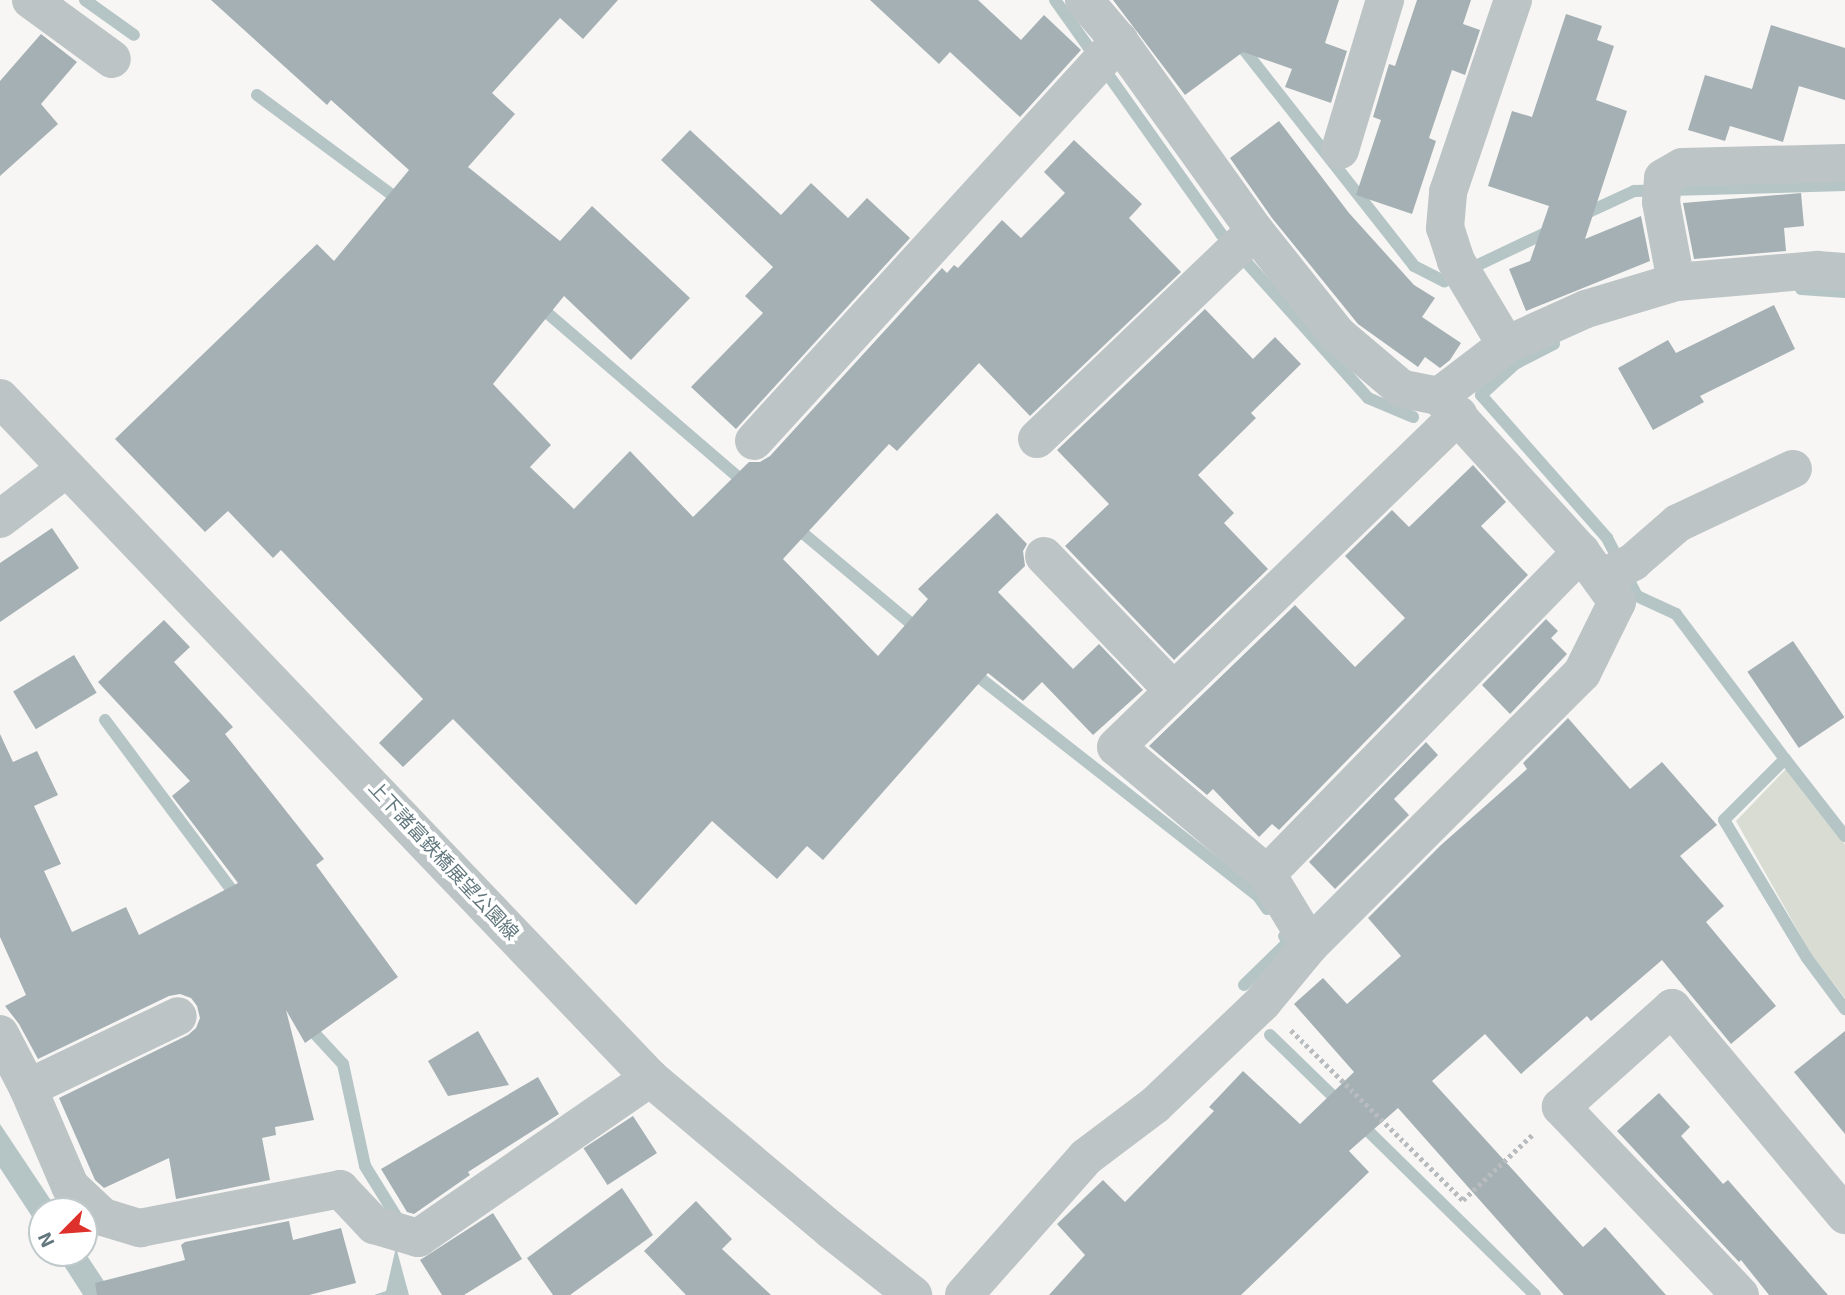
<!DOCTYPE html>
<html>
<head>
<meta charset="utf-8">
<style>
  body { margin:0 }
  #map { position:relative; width:1845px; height:1295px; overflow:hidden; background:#f7f6f4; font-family:"Exo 2","Noto Sans JP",sans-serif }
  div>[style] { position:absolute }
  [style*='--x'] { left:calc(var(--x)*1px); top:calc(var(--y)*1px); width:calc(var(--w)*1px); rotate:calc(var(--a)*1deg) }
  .green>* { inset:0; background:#d8dcd3 }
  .water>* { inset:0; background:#b5c5c6 }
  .stream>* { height:12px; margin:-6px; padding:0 6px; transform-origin:6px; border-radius:6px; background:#b5c5c6 }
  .building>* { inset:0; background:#a4b0b3; transform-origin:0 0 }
  .path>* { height:4.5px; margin-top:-2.25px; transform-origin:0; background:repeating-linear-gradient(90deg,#b8bcbe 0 3.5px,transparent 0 7px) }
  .minor>* { height:38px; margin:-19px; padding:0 19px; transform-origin:19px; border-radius:19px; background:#bdc4c6 }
  .tertiary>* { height:38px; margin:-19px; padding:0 19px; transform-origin:19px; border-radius:19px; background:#bdc4c6 }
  span { translate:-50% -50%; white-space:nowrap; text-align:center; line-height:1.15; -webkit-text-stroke:7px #fff; paint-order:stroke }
  .street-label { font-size:19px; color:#62787e }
  .north { position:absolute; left:28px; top:1197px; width:70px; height:70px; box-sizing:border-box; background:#fff; border:2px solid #c0c9cb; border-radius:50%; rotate:245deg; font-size:19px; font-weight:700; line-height:28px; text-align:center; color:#62787e }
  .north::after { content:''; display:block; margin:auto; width:24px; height:32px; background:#df312b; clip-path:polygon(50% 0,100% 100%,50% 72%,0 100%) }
</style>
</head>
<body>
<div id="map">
  <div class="green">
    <i style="clip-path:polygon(1787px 768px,1832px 822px,1845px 845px,1845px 998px,1811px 954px,1736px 821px)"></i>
  </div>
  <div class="water">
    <i style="clip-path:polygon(0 1124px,58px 1211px,42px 1211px,42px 1232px,0 1168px)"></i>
    <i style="clip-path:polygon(396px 1247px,409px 1295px,374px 1295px,386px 1291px)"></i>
    <i style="clip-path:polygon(84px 1251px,113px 1295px,83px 1295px,56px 1253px,84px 1253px)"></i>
  </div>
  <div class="stream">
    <i style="--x:85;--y:0;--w:60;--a:35.5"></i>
    <i style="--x:1055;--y:0;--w:287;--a:54.6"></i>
    <i style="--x:1221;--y:234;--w:220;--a:48.1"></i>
    <i style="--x:1368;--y:398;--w:49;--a:22.9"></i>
    <i style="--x:1238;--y:42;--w:285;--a:51.8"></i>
    <i style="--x:1414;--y:266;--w:34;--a:27"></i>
    <i style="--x:1444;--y:281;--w:122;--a:-25.3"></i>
    <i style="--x:257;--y:95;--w:182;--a:36.5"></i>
    <i style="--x:1580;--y:216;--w:60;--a:-24.8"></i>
    <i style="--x:1634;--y:191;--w:211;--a:-1.6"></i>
    <i style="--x:1801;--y:289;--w:44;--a:3.9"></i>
    <i style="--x:538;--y:305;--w:276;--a:40.7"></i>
    <i style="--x:1554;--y:344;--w:44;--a:152.9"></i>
    <i style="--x:1515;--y:364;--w:46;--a:137.6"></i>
    <i style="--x:1481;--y:395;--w:191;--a:48.6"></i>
    <i style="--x:1607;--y:538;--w:65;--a:62.7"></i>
    <i style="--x:1637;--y:596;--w:43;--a:24.8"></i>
    <i style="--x:1676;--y:614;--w:181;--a:53.1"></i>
    <i style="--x:1785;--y:759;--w:86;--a:135"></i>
    <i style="--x:1724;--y:820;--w:161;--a:59"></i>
    <i style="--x:1807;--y:958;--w:64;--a:53.3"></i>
    <i style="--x:792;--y:524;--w:167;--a:39.9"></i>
    <i style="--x:971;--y:671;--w:365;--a:38.1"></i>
    <i style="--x:1258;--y:896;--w:16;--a:55"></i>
    <i style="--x:105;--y:720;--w:224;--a:53.3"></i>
    <i style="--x:1785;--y:759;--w:98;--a:52.1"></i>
    <i style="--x:1244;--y:985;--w:62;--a:-44.3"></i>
    <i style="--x:1288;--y:942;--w:7;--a:-124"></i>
    <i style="--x:305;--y:1023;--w:56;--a:47.2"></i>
    <i style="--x:343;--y:1064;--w:104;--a:77.8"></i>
    <i style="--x:365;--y:1166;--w:59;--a:58.2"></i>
    <i style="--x:1270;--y:1035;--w:102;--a:44.2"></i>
    <i style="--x:1358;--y:1121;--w:248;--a:44.5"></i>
  </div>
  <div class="building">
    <i style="clip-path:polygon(211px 0,618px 0,583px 39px,560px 18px,492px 93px,515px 114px,468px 167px,560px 241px,592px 206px,690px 298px,631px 360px,564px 296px,493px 384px,551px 445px,530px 467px,574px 509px,630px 451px,693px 517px,749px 462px,760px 462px,770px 456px,942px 268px,947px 273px,954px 265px,958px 268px,1002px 220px,1021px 238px,1065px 193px,1044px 172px,1074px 140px,1142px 204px,1129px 218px,1181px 272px,1030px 416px,979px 363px,897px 451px,889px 444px,783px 559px,878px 656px,928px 599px,918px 589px,997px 513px,1027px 544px,1023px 551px,1025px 566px,998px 592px,1073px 669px,1099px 644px,1143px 690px,1093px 735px,1042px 682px,1023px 701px,988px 673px,823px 860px,807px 846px,777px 879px,712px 821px,636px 905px,453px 719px,403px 767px,379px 743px,423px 699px,281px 550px,273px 558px,228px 511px,205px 532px,115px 439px,317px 244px,334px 261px,409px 170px,331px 100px,327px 105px)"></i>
    <i style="clip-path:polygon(870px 0,978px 0,1021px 40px,1044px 15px,1081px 50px,1020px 117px,950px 52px,939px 64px)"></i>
    <i style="clip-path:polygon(1113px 0,1339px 0,1325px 43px,1347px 51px,1331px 103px,1285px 87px,1292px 69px,1243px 52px,1185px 95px)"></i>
    <i style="clip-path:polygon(1417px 0,1471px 0,1463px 24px,1480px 30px,1465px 75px,1452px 70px,1429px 138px,1436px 141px,1412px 214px,1356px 195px,1381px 120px,1373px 117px,1389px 64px,1395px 66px)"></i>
    <i style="clip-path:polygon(1566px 14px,1602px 26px,1597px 40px,1614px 46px,1596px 100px,1627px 111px,1585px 239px,1641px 216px,1650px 261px,1526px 311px,1509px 269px,1530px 261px,1549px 206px,1488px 186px,1512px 111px,1532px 117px)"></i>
    <i style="clip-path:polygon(1771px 25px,1845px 48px,1845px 100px,1799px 86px,1783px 142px,1730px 126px,1725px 141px,1688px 130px,1705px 75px,1752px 89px)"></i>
    <i style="clip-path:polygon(41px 34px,77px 62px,41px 104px,58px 124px,0 176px,0 81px)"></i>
    <i style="clip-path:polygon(1279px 121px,1349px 213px,1414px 285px,1435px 298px,1422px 317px,1461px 343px,1450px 360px,1440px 368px,1425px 357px,1418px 367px,1358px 324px,1272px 218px,1230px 158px)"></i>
    <i style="clip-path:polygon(690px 130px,781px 215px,811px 183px,848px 218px,867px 198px,910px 238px,736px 429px,691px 387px,763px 313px,745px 296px,773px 267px,661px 160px)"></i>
    <i style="clip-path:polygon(1801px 193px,1804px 226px,1784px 228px,1786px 251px,1694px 259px,1683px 203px)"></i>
    <i style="clip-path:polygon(1774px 305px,1795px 349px,1700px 396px,1704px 402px,1653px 430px,1618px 368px,1668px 340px,1676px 353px)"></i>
    <i style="clip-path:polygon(1205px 309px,1253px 359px,1275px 337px,1301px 364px,1251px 413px,1256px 418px,1198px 475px,1234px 513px,1224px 523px,1268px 569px,1174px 660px,1065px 546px,1109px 504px,1057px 450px)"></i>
    <i style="clip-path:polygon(1473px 465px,1506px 502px,1481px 526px,1528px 575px,1279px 830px,1272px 824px,1259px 837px,1213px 789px,1207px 795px,1149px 746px,1295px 605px,1355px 667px,1405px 618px,1345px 556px,1392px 510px,1409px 527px)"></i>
    <i style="clip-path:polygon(52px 528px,79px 568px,0 622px,0 563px)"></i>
    <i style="clip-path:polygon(1546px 619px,1558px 631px,1551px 638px,1567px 654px,1510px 714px,1482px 685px)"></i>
    <i style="clip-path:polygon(164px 620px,190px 647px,174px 662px,233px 727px,225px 734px,324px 859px,316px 865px,398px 977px,305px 1043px,286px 1010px,314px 1120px,275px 1127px,276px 1135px,262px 1138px,270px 1180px,176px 1199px,169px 1158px,104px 1188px,95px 1180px,59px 1098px,188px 1035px,196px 1028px,200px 1018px,197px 1006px,191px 998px,180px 994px,169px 996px,38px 1059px,19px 1024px,5px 1006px,26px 995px,0 937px,0 734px,13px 762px,37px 751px,58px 795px,34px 806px,61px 864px,44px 871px,72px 932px,126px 907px,139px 935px,238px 883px,172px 796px,190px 781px,98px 682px)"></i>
    <i style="left:1793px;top:641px;width:92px;height:55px;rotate:56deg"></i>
    <i style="left:74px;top:655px;width:44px;height:71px;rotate:59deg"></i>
    <i style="clip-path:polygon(1568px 718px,1630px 789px,1662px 762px,1717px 825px,1680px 856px,1724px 906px,1706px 922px,1776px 1006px,1731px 1044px,1662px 960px,1591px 1021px,1587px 1016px,1521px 1074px,1485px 1034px,1432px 1081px,1583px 1247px,1605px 1227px,1666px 1295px,1564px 1295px,1398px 1108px,1349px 1151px,1369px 1172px,1241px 1295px,1049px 1295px,1085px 1255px,1057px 1224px,1103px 1180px,1125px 1202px,1214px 1111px,1209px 1107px,1243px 1071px,1300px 1124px,1354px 1072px,1294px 1004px,1323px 978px,1347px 1004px,1401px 956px,1368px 918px,1441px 845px,1527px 769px,1523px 763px)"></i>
    <i style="clip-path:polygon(1426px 742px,1438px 755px,1394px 799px,1409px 815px,1335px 889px,1309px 862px)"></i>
    <i style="clip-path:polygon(478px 1031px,509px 1085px,448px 1096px,428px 1061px)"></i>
    <i style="clip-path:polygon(1845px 1031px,1845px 1134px,1794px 1072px)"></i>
    <i style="clip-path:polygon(538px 1077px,559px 1114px,468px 1172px,470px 1175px,414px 1214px,407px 1212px,381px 1169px)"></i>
    <i style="clip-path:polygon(1659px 1093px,1690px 1127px,1681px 1136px,1723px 1184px,1728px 1180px,1828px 1295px,1769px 1295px,1741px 1260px,1739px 1262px,1617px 1131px)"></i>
    <i style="left:633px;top:1116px;width:44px;height:59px;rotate:57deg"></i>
    <i style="clip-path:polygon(622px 1188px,653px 1235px,570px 1295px,553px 1295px,527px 1258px)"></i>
    <i style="clip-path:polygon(696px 1201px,732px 1239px,722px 1249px,771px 1295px,686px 1295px,644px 1251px)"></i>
    <i style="clip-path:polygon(493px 1213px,522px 1259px,464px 1295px,442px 1295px,420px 1260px)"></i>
    <i style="clip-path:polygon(289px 1221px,293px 1240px,341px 1228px,356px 1283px,309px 1295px,97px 1295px,95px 1283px,185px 1260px,181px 1245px,185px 1242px)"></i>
  </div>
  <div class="path">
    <i style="--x:1291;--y:1030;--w:242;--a:44.7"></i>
    <i style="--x:1463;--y:1200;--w:96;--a:-43.3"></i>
  </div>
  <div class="minor">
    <i style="--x:31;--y:0;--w:100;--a:36.1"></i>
    <i style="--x:1340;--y:150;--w:157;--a:-73.3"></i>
    <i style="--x:1676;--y:282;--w:81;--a:-100.6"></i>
    <i style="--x:1661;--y:202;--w:24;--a:-85"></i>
    <i style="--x:1663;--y:178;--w:22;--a:-30"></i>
    <i style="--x:1682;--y:167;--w:163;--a:-1.4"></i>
    <i style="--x:1506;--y:345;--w:98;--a:-120.8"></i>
    <i style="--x:1456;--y:261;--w:35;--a:-108"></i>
    <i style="--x:1445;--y:228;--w:36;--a:-85"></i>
    <i style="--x:1448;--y:192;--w:203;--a:-71.3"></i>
    <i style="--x:1439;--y:396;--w:84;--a:-37.3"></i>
    <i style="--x:1506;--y:345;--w:88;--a:-24.2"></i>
    <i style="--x:1586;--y:309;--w:94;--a:-16.7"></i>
    <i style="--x:1676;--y:282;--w:142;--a:-4.9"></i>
    <i style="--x:1817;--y:270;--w:28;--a:4"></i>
    <i style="--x:1037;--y:439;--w:301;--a:-43.7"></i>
    <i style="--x:754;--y:441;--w:542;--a:-47.62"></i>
    <i style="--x:0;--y:519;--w:84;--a:-37.3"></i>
    <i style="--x:1044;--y:556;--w:187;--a:46.1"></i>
    <i style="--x:1602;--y:578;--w:35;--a:-27"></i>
    <i style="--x:1633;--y:562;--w:60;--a:-40.9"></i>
    <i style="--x:1678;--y:523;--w:127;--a:-25.2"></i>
    <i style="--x:1267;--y:874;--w:450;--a:-45.7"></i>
    <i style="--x:1310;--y:945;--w:83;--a:-121.2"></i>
    <i style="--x:1267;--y:874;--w:197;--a:-139.9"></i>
    <i style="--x:1116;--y:747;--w:477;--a:-44.1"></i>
    <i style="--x:0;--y:1034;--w:61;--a:62.6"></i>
    <i style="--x:28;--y:1088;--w:107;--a:66.8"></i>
    <i style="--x:70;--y:1186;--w:45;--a:43.2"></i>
    <i style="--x:103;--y:1217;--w:39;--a:17"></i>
    <i style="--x:140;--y:1228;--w:204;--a:-11"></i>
    <i style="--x:340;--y:1189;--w:50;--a:46.6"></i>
    <i style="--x:374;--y:1225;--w:46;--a:16.5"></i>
    <i style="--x:418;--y:1238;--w:282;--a:-34.6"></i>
    <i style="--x:28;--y:1088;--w:166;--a:-25.6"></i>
    <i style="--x:964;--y:1295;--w:184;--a:-48.5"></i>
    <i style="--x:1086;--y:1157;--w:86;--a:-37"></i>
    <i style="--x:1155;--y:1105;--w:149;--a:-43.6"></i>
    <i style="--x:1263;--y:1002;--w:74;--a:-50.5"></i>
    <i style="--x:1310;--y:945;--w:385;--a:-45"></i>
    <i style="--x:1582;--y:673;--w:79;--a:-63.8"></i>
    <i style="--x:1617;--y:602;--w:62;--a:-125.8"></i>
    <i style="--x:1581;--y:552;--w:211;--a:-132.3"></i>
    <i style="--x:1439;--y:396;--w:38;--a:-169"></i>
    <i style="--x:1402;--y:389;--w:84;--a:-139.8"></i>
    <i style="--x:1338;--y:335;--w:133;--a:-128.6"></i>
    <i style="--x:1255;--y:231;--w:234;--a:-125.6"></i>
    <i style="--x:1119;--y:41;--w:54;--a:-130.5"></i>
    <i style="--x:1740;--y:1295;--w:260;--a:-133.6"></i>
    <i style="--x:1561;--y:1107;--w:149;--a:-41.7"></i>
    <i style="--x:1672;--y:1008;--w:270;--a:50.1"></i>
  </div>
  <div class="tertiary">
    <i style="--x:0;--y:398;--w:941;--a:46.29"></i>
    <i style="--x:650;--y:1078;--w:236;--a:40"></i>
    <i style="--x:831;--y:1230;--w:105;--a:38.4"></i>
  </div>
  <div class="street-label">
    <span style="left:444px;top:860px;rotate:47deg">上下諸富鉄橋展望公園線</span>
  </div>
  <div class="north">N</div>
</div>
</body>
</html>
